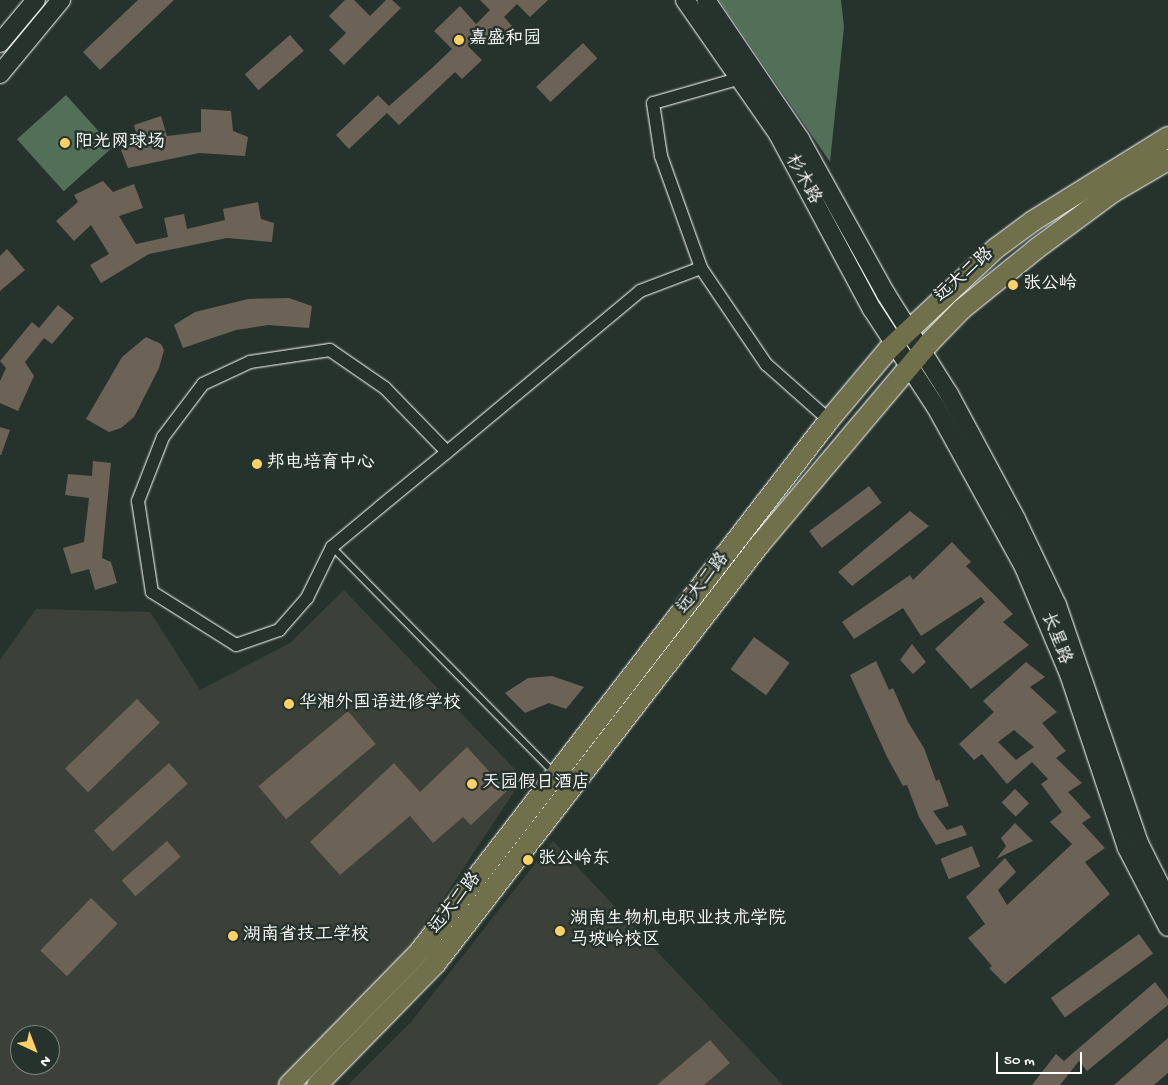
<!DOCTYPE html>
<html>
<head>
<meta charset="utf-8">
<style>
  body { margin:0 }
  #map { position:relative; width:1168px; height:1085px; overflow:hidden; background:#26332d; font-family:"Gochi Hand","LXGW WenKai TC",sans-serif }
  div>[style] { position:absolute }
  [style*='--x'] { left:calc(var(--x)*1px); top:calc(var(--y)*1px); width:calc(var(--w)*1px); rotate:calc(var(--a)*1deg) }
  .built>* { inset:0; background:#3b4139 }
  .green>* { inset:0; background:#527058; transform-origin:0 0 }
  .building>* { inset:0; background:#6c6256; transform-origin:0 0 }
  .roads { filter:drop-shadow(0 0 1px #fff) drop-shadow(0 0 1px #fff) }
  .lane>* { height:6px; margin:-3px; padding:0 3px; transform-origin:3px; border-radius:3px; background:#26332d }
  .street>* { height:12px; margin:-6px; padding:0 6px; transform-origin:6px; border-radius:6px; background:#26332d }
  .secondary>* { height:18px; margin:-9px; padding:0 9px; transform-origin:9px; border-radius:9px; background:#26332d }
  .primary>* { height:20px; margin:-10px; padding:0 10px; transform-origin:10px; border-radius:10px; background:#70704a }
  .dots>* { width:14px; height:14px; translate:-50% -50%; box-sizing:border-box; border:2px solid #26332d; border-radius:50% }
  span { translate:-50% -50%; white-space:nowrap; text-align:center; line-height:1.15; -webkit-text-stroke:5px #26332d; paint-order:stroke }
  .poi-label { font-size:18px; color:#fff }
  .left { translate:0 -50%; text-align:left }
  .street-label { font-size:18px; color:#fff }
  .north { position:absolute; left:10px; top:1025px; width:50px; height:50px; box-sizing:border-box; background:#26332d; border:1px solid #7d8581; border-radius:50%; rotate:137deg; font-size:14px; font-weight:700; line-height:20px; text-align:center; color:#fff }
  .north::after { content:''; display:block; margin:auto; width:18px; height:22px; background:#ffd166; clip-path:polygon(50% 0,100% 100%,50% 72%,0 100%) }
  .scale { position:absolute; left:996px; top:1052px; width:86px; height:22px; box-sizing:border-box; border:2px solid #fff; border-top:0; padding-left:6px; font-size:15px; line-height:18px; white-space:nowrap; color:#fff; -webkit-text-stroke:4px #26332d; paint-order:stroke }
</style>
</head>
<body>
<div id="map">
  <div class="built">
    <i style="clip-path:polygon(evenodd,344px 590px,523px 778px,382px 991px,278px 1085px,0 1085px,0 660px,36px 609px,150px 612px,200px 690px,290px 643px,344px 590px,20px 1035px,50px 1035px,50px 1065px,20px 1065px,20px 1035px)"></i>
    <i style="clip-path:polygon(553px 841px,783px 1085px,348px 1085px,411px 1022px)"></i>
  </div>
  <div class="green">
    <i style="clip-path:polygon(719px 0,841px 0,844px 27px,830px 162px)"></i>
    <i style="left:66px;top:95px;width:70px;height:66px;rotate:48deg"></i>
  </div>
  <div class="building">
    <i style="clip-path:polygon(138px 0,174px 0,100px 70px,83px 52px)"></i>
    <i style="clip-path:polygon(345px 0,354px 0,370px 16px,386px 0,392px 0,401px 8px,344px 65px,329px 50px,346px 33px,329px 16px)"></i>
    <i style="clip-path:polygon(480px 0,548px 0,530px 17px,517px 4px,504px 17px,512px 26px,492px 46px,481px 34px,468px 46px,482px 60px,462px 79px,455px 72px,399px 125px,387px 113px,349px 149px,336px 135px,378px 95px,389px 106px,432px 68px,452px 49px,434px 31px,460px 6px,476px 24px,490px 10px)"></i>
    <i style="left:290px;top:35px;width:21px;height:60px;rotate:49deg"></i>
    <i style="left:583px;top:43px;width:21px;height:64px;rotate:47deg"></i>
    <i style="clip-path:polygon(201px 109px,231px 111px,233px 131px,248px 137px,245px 156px,199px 153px,128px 168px,121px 150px,138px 140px,134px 125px,161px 116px,167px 136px,201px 132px)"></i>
    <i style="clip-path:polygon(103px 181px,113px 192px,134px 184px,143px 208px,119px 216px,136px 244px,168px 237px,164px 218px,184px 214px,187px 229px,225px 220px,223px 209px,258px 202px,261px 219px,274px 223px,272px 242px,227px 238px,149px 254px,101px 283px,90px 265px,109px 254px,91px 225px,74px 241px,56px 221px,78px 202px,74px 195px)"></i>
    <i style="clip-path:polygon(7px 249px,25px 270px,0 291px,0 256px)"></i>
    <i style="clip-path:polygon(289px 298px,312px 306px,309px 328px,268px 325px,236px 330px,183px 348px,174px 325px,195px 312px,248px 299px)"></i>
    <i style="clip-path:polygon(58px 305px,74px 318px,52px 344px,44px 338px,25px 362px,34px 376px,18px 411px,0 403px,0 381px,6px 368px,0 361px,32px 322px,39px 328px)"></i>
    <i style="clip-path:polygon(146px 337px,161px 344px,164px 350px,159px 368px,134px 417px,121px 428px,109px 432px,86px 419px,122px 357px)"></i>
    <i style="clip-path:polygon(0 427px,10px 430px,1px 455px,0 455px)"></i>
    <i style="clip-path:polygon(93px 461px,111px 463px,102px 558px,111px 562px,117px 583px,95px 590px,89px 569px,71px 574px,63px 548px,84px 542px,89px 498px,65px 495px,68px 474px,92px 476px)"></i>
    <i style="left:869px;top:486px;width:21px;height:75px;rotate:53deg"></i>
    <i style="clip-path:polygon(910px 511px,929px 526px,852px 586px,838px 572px)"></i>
    <i style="clip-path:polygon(952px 542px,971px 562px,966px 566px,1013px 614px,1003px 622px,1029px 645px,971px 689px,935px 649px,985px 602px,981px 597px,921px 636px,903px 608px,854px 639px,842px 622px,910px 575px,913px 580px)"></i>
    <i style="left:754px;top:637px;width:44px;height:40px;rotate:36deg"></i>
    <i style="clip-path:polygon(912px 644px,926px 662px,913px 674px,900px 660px)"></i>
    <i style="clip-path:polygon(876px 661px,889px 690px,893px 688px,908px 722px,924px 748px,936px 781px,939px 779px,949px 806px,933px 811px,947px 830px,962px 825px,967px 835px,936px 845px,919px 817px,907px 785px,903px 786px,887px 757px,850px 675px)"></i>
    <i style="clip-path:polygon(evenodd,1026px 662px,1045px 677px,1030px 687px,1057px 712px,1042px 723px,1066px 751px,1056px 758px,1082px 783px,1068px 792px,1091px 817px,1082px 823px,1105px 848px,1085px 862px,1110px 894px,1005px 984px,989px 968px,992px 966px,968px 938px,985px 924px,966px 897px,1005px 858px,1016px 872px,998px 890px,1007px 905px,1072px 844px,1050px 822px,1062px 812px,1041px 784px,1048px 779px,1032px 762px,1007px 784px,982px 754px,974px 760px,959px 744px,994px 712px,983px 701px,1026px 662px,1014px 730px,1034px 747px,1016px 760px,998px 742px,1014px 730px)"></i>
    <i style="clip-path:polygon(552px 676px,584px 687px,566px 709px,549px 703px,525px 713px,505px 693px,528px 678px)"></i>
    <i style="left:137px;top:699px;width:33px;height:100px;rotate:46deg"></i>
    <i style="left:348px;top:711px;width:43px;height:117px;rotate:50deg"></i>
    <i style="clip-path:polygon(467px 747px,507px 791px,471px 825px,463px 817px,433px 843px,410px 816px,340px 875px,310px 842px,394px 763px,420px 792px)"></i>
    <i style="left:169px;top:763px;width:28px;height:101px;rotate:48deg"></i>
    <i style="left:1015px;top:789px;width:20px;height:19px;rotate:45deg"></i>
    <i style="clip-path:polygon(1015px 823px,1033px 841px,996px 859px,1006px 846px,1001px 838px)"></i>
    <i style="left:167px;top:841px;width:21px;height:60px;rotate:49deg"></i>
    <i style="left:972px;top:846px;width:22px;height:34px;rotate:68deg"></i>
    <i style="left:91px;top:898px;width:37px;height:73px;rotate:44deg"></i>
    <i style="left:1139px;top:934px;width:24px;height:109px;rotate:54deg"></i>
    <i style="clip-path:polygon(1155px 982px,1168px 999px,1168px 1005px,1087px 1071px,1079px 1061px,1060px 1085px,1032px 1085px,1056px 1054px,1064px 1061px)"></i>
    <i style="clip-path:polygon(1168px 1038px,1168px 1073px,1154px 1085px,1114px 1085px)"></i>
    <i style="clip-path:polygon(710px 1040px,730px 1063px,704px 1085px,657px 1085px)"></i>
  </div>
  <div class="roads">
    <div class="lane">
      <i style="--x:332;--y:547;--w:317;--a:45.5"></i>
    </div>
    <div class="street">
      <i style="--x:741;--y:78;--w:91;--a:164.1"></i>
      <i style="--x:653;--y:103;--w:54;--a:81.4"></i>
      <i style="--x:661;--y:156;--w:119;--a:70.3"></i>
      <i style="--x:701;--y:268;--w:116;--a:55.9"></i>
      <i style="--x:766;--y:364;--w:84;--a:41.6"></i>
      <i style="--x:447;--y:452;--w:89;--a:-134.1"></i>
      <i style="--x:385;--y:388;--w:67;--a:-145.4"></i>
      <i style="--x:330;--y:350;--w:81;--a:171.5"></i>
      <i style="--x:250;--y:362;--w:52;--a:154.9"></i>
      <i style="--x:203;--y:384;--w:66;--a:127"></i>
      <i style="--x:163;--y:437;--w:69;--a:111.3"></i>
      <i style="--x:138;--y:501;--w:92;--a:81.3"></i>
      <i style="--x:152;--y:592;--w:99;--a:32.2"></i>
      <i style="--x:236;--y:645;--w:46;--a:-19.2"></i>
      <i style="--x:279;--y:630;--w:43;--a:-48.8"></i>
      <i style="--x:307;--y:598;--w:57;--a:-63.9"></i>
      <i style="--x:332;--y:547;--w:62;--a:-39.8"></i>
      <i style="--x:380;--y:507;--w:87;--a:-39.4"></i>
      <i style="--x:447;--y:452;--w:251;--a:-39.8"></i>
      <i style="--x:640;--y:291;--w:65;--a:-20.7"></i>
    </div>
    <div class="secondary">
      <i style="--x:685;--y:0;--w:163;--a:55.2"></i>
      <i style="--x:778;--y:134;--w:199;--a:61.8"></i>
      <i style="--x:872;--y:309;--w:117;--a:56.9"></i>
      <i style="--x:936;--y:407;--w:183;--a:61.2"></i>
      <i style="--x:1024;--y:567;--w:116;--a:67.2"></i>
      <i style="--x:1069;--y:674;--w:183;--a:71.6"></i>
      <i style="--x:1127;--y:848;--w:89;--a:62.6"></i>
      <i style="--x:706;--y:0;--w:168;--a:55.9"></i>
      <i style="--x:800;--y:139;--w:177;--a:61"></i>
      <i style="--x:886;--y:294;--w:118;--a:57.8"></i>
      <i style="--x:949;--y:394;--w:142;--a:61.8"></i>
      <i style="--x:1016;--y:519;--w:95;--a:64.5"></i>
      <i style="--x:1057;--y:605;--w:252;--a:71"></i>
      <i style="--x:1139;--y:843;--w:65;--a:63.4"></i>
      <i style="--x:0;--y:43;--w:56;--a:-50.1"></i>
      <i style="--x:0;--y:74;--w:96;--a:-50.5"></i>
    </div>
    <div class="primary">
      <i style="--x:289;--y:1085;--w:187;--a:-45.6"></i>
      <i style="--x:420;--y:951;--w:670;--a:-52.39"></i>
      <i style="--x:829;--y:420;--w:92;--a:-49.9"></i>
      <i style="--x:888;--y:350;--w:147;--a:-43.3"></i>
      <i style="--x:995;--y:249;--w:47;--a:-36.4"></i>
      <i style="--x:1033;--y:221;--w:159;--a:-31.9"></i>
      <i style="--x:317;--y:1085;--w:170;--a:-45.7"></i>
      <i style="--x:436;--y:963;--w:530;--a:-52.29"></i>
      <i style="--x:760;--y:544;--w:263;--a:-49.9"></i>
      <i style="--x:929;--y:343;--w:47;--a:-45.9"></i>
      <i style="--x:962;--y:309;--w:95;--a:-39"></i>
      <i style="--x:1036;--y:249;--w:96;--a:-36.5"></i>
      <i style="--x:1113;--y:192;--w:64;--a:-30.2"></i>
    </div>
  </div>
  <div class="dots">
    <i style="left:459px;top:40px;background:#ffd166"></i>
    <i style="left:65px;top:143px;background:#ffd166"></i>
    <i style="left:1013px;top:285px;background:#ffd166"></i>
    <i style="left:257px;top:464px;background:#ffd166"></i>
    <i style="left:289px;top:704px;background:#ffd166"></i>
    <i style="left:472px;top:784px;background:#ffd166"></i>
    <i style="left:528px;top:860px;background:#ffd166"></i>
    <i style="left:560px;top:931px;background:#ffd166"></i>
    <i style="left:233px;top:936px;background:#ffd166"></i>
  </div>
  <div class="poi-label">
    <span class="left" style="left:469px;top:40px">嘉盛和园</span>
    <span class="left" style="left:75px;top:143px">阳光网球场</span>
    <span class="left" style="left:1023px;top:285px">张公岭</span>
    <span class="left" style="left:267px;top:464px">邦电培育中心</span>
    <span class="left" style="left:299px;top:704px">华湘外国语进修学校</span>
    <span class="left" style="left:482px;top:784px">天园假日酒店</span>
    <span class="left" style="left:538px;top:860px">张公岭东</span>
    <span class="left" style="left:570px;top:931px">湖南生物机电职业技术学院<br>马坡岭校区</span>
    <span class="left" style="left:243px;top:936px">湖南省技工学校</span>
  </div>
  <div class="street-label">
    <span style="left:802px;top:180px;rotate:61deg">杉木路</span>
    <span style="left:965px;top:276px;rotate:-42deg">远大二路</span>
    <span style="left:704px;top:584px;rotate:-52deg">远大二路</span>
    <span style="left:1055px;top:639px;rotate:69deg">长星路</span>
    <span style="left:456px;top:904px;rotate:-52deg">远大二路</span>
  </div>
  <div class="north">N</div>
  <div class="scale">50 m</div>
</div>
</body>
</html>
